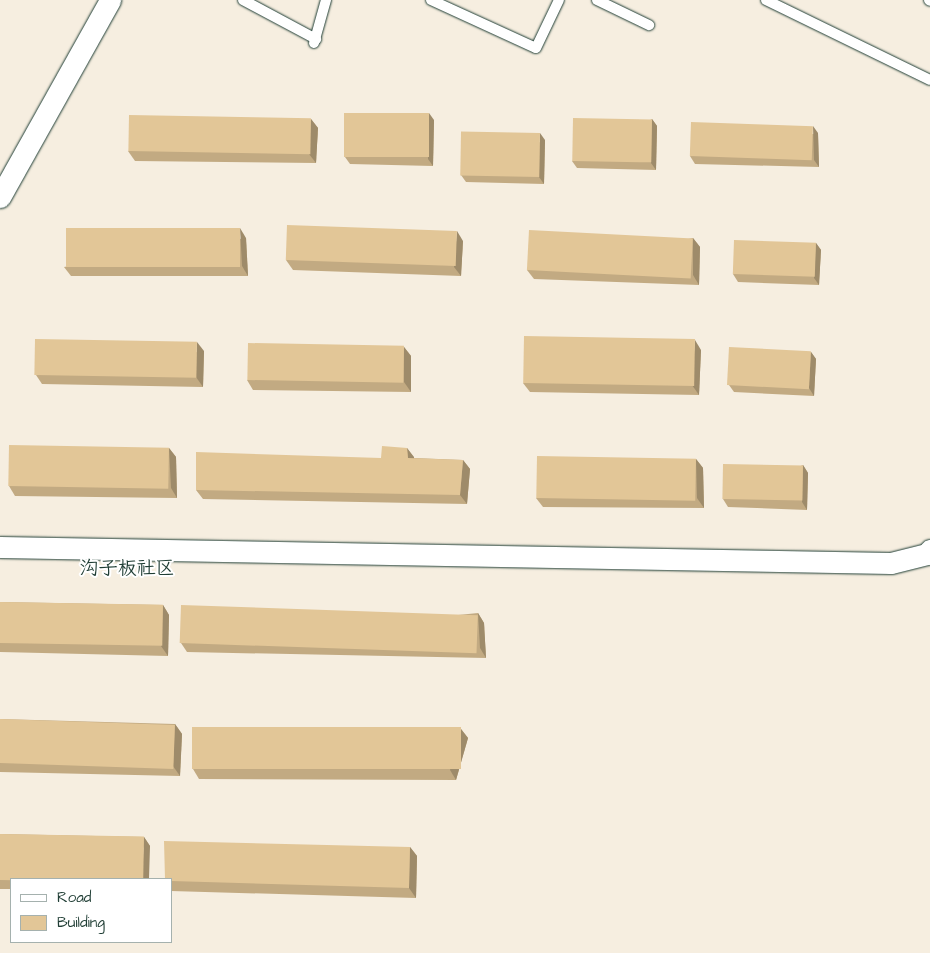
<!DOCTYPE html>
<html>
<head>
<meta charset="utf-8">
<style>
  body { margin:0 }
  #map { position:relative; width:930px; height:953px; overflow:hidden; background:#f6eee0; font-family:"Architects Daughter","LXGW WenKai TC",sans-serif }
  div>[style] { position:absolute }
  [style*='--x'] { left:calc(var(--x)*1px); top:calc(var(--y)*1px); width:calc(var(--w)*1px); rotate:calc(var(--a)*1deg) }
  .roads { filter:drop-shadow(0 0 1px #1f3d34) drop-shadow(0 0 1px #1f3d34) }
  .service>* { height:10px; margin:-5px; padding:0 5px; transform-origin:5px; border-radius:5px; background:#fff }
  .minor>* { height:21px; margin:-10.5px; padding:0 10.5px; transform-origin:10.5px; border-radius:10.5px; background:#fff }
  .wall>* { inset:0; background:#c2aa82 }
  .shaded-wall>* { inset:0; background:#9e8b6a }
  .building>* { inset:0; background:#e2c697; transform-origin:0 0 }
  span { translate:-50% -50%; white-space:nowrap; text-align:center; line-height:1.15; -webkit-text-stroke:4px #fff; paint-order:stroke }
  .quarter-label { font-size:19px; color:#1f3d34 }
  .legend { position:absolute; left:10px; top:878px; width:162px; height:65px; box-sizing:border-box; background:#fff; border:1px solid #a5b1ae; margin:0; padding:6px 9px; list-style:none; font-size:15px; color:#1f3d34 }
  .legend li { display:flex; align-items:center; gap:10px; height:25px }
  .legend b { width:25px; border:1px solid #a5b1ae }
</style>
</head>
<body>
<div id="map">
  <div class="roads">
    <div class="service">
      <i style="--x:243;--y:0;--w:83;--a:28.1"></i>
      <i style="--x:431;--y:0;--w:115;--a:24.6"></i>
      <i style="--x:536;--y:48;--w:53;--a:-64.4"></i>
      <i style="--x:597;--y:0;--w:58;--a:25.7"></i>
      <i style="--x:766;--y:0;--w:182;--a:26"></i>
      <i style="--x:929;--y:0;--w:1;--a:45"></i>
      <i style="--x:314;--y:43;--w:45;--a:-74.4"></i>
    </div>
    <div class="minor">
      <i style="--x:0;--y:197;--w:226;--a:-60.8"></i>
      <i style="--x:0;--y:547;--w:891;--a:1.03"></i>
      <i style="--x:891;--y:563;--w:37;--a:-14"></i>
      <i style="--x:927;--y:554;--w:5;--a:-53"></i>
    </div>
  </div>
  <div class="wall">
    <i style="clip-path:polygon(311px 119px,318px 128px,316px 163px,135px 161px,128px 151px)"></i>
    <i style="clip-path:polygon(652px 119px,657px 126px,656px 170px,577px 168px,572px 161px)"></i>
    <i style="clip-path:polygon(434px 120px,433px 166px,350px 164px,345px 157px)"></i>
    <i style="clip-path:polygon(818px 133px,819px 167px,695px 164px,690px 156px)"></i>
    <i style="clip-path:polygon(545px 140px,544px 184px,466px 182px,461px 175px)"></i>
    <i style="clip-path:polygon(246px 238px,248px 276px,71px 276px,64px 267px)"></i>
    <i style="clip-path:polygon(693px 238px,700px 247px,699px 285px,534px 279px,527px 270px)"></i>
    <i style="clip-path:polygon(463px 241px,461px 276px,293px 270px,286px 260px)"></i>
    <i style="clip-path:polygon(816px 243px,821px 250px,819px 285px,738px 282px,733px 274px)"></i>
    <i style="clip-path:polygon(404px 347px,411px 356px,411px 392px,253px 390px,247px 380px)"></i>
    <i style="clip-path:polygon(701px 350px,699px 395px,530px 392px,523px 383px)"></i>
    <i style="clip-path:polygon(204px 351px,203px 387px,42px 384px,36px 375px)"></i>
    <i style="clip-path:polygon(811px 352px,816px 359px,814px 396px,734px 392px,729px 385px)"></i>
    <i style="clip-path:polygon(169px 448px,176px 457px,177px 498px,15px 496px,9px 486px)"></i>
    <i style="clip-path:polygon(407px 448px,414px 458px,463px 460px,470px 469px,467px 504px,203px 499px,196px 490px,381px 458px)"></i>
    <i style="clip-path:polygon(696px 459px,703px 468px,704px 508px,543px 507px,536px 498px)"></i>
    <i style="clip-path:polygon(803px 465px,808px 473px,807px 510px,728px 507px,723px 499px)"></i>
    <i style="clip-path:polygon(0 602px,163px 605px,169px 615px,168px 656px,0 652px)"></i>
    <i style="clip-path:polygon(478px 613px,484px 623px,486px 658px,187px 652px,181px 643px)"></i>
    <i style="clip-path:polygon(0 719px,175px 724px,182px 734px,180px 776px,0 772px)"></i>
    <i style="clip-path:polygon(461px 729px,468px 738px,456px 780px,199px 779px,193px 769px)"></i>
    <i style="clip-path:polygon(0 834px,144px 837px,150px 846px,11px 879px,11px 889px,0 889px)"></i>
    <i style="clip-path:polygon(410px 847px,417px 856px,416px 898px,171px 891px,171px 879px)"></i>
  </div>
  <div class="shaded-wall">
    <i style="clip-path:polygon(429px 113px,434px 120px,433px 166px,428px 159px)"></i>
    <i style="clip-path:polygon(311px 119px,318px 128px,316px 163px,309px 154px)"></i>
    <i style="clip-path:polygon(652px 119px,657px 126px,656px 170px,651px 163px)"></i>
    <i style="clip-path:polygon(813px 126px,818px 133px,819px 167px,814px 160px)"></i>
    <i style="clip-path:polygon(540px 133px,545px 140px,544px 184px,539px 177px)"></i>
    <i style="clip-path:polygon(240px 228px,246px 238px,248px 276px,242px 266px)"></i>
    <i style="clip-path:polygon(457px 231px,463px 241px,461px 276px,454px 267px)"></i>
    <i style="clip-path:polygon(693px 238px,700px 247px,699px 285px,693px 275px)"></i>
    <i style="clip-path:polygon(816px 243px,821px 250px,819px 285px,814px 278px)"></i>
    <i style="clip-path:polygon(695px 340px,701px 350px,699px 395px,692px 385px)"></i>
    <i style="clip-path:polygon(197px 342px,204px 351px,203px 387px,196px 377px)"></i>
    <i style="clip-path:polygon(404px 347px,411px 356px,411px 392px,404px 382px)"></i>
    <i style="clip-path:polygon(811px 352px,816px 359px,814px 396px,809px 388px)"></i>
    <i style="clip-path:polygon(169px 448px,176px 457px,177px 498px,171px 488px)"></i>
    <i style="clip-path:polygon(407px 448px,414px 457px,415px 468px,408px 458px)"></i>
    <i style="clip-path:polygon(696px 459px,703px 468px,704px 508px,697px 498px)"></i>
    <i style="clip-path:polygon(463px 460px,470px 469px,467px 504px,460px 495px)"></i>
    <i style="clip-path:polygon(803px 465px,808px 473px,807px 510px,802px 502px)"></i>
    <i style="clip-path:polygon(163px 605px,169px 615px,168px 656px,161px 646px)"></i>
    <i style="clip-path:polygon(478px 613px,484px 623px,486px 658px,480px 648px)"></i>
    <i style="clip-path:polygon(175px 724px,182px 734px,180px 776px,173px 766px)"></i>
    <i style="clip-path:polygon(461px 729px,468px 738px,456px 780px,450px 770px)"></i>
    <i style="clip-path:polygon(144px 837px,150px 846px,149px 879px,142px 879px)"></i>
    <i style="clip-path:polygon(410px 847px,417px 856px,416px 898px,409px 888px)"></i>
  </div>
  <div class="building">
    <i style="left:344px;top:113px;width:85px;height:44px"></i>
    <i style="left:129px;top:115px;width:182px;height:36px;rotate:1deg"></i>
    <i style="left:573px;top:118px;width:79px;height:43px;rotate:1deg"></i>
    <i style="left:691px;top:122px;width:122px;height:34px;rotate:2deg"></i>
    <i style="left:540px;top:133px;width:44px;height:79px;rotate:91deg"></i>
    <i style="left:287px;top:225px;width:170px;height:35px;rotate:2deg"></i>
    <i style="left:66px;top:228px;width:174px;height:39px"></i>
    <i style="left:529px;top:230px;width:164px;height:40px;rotate:3deg"></i>
    <i style="left:734px;top:240px;width:82px;height:34px;rotate:2deg"></i>
    <i style="left:524px;top:336px;width:171px;height:47px;rotate:1deg"></i>
    <i style="left:35px;top:339px;width:162px;height:36px;rotate:1deg"></i>
    <i style="left:248px;top:343px;width:156px;height:37px;rotate:1deg"></i>
    <i style="left:729px;top:347px;width:82px;height:38px;rotate:3deg"></i>
    <i style="left:9px;top:445px;width:160px;height:41px;rotate:1deg"></i>
    <i style="clip-path:polygon(382px 446px,407px 448px,408px 458px,463px 460px,460px 495px,196px 490px,196px 452px,381px 458px)"></i>
    <i style="left:537px;top:456px;width:159px;height:42px;rotate:1deg"></i>
    <i style="left:723px;top:464px;width:80px;height:35px;rotate:1deg"></i>
    <i style="left:0;top:602px;width:163px;height:41px;rotate:1deg"></i>
    <i style="left:181px;top:605px;width:297px;height:38px;rotate:2deg"></i>
    <i style="left:0;top:719px;width:175px;height:44px;rotate:2deg"></i>
    <i style="left:192px;top:727px;width:269px;height:42px"></i>
    <i style="left:0;top:834px;width:144px;height:46px;rotate:1deg"></i>
    <i style="clip-path:polygon(164px 841px,410px 847px,409px 888px,171px 881px,171px 879px,165px 879px)"></i>
  </div>
  <div class="quarter-label">
    <span style="left:127px;top:569px">沟子板社区</span>
  </div>
  <ul class="legend">
  <li><b style="height:6px;background:#fff"></b>Road</li>
  <li><b style="height:14px;background:#e2c697"></b>Building</li>
  </ul>
</div>
</body>
</html>
